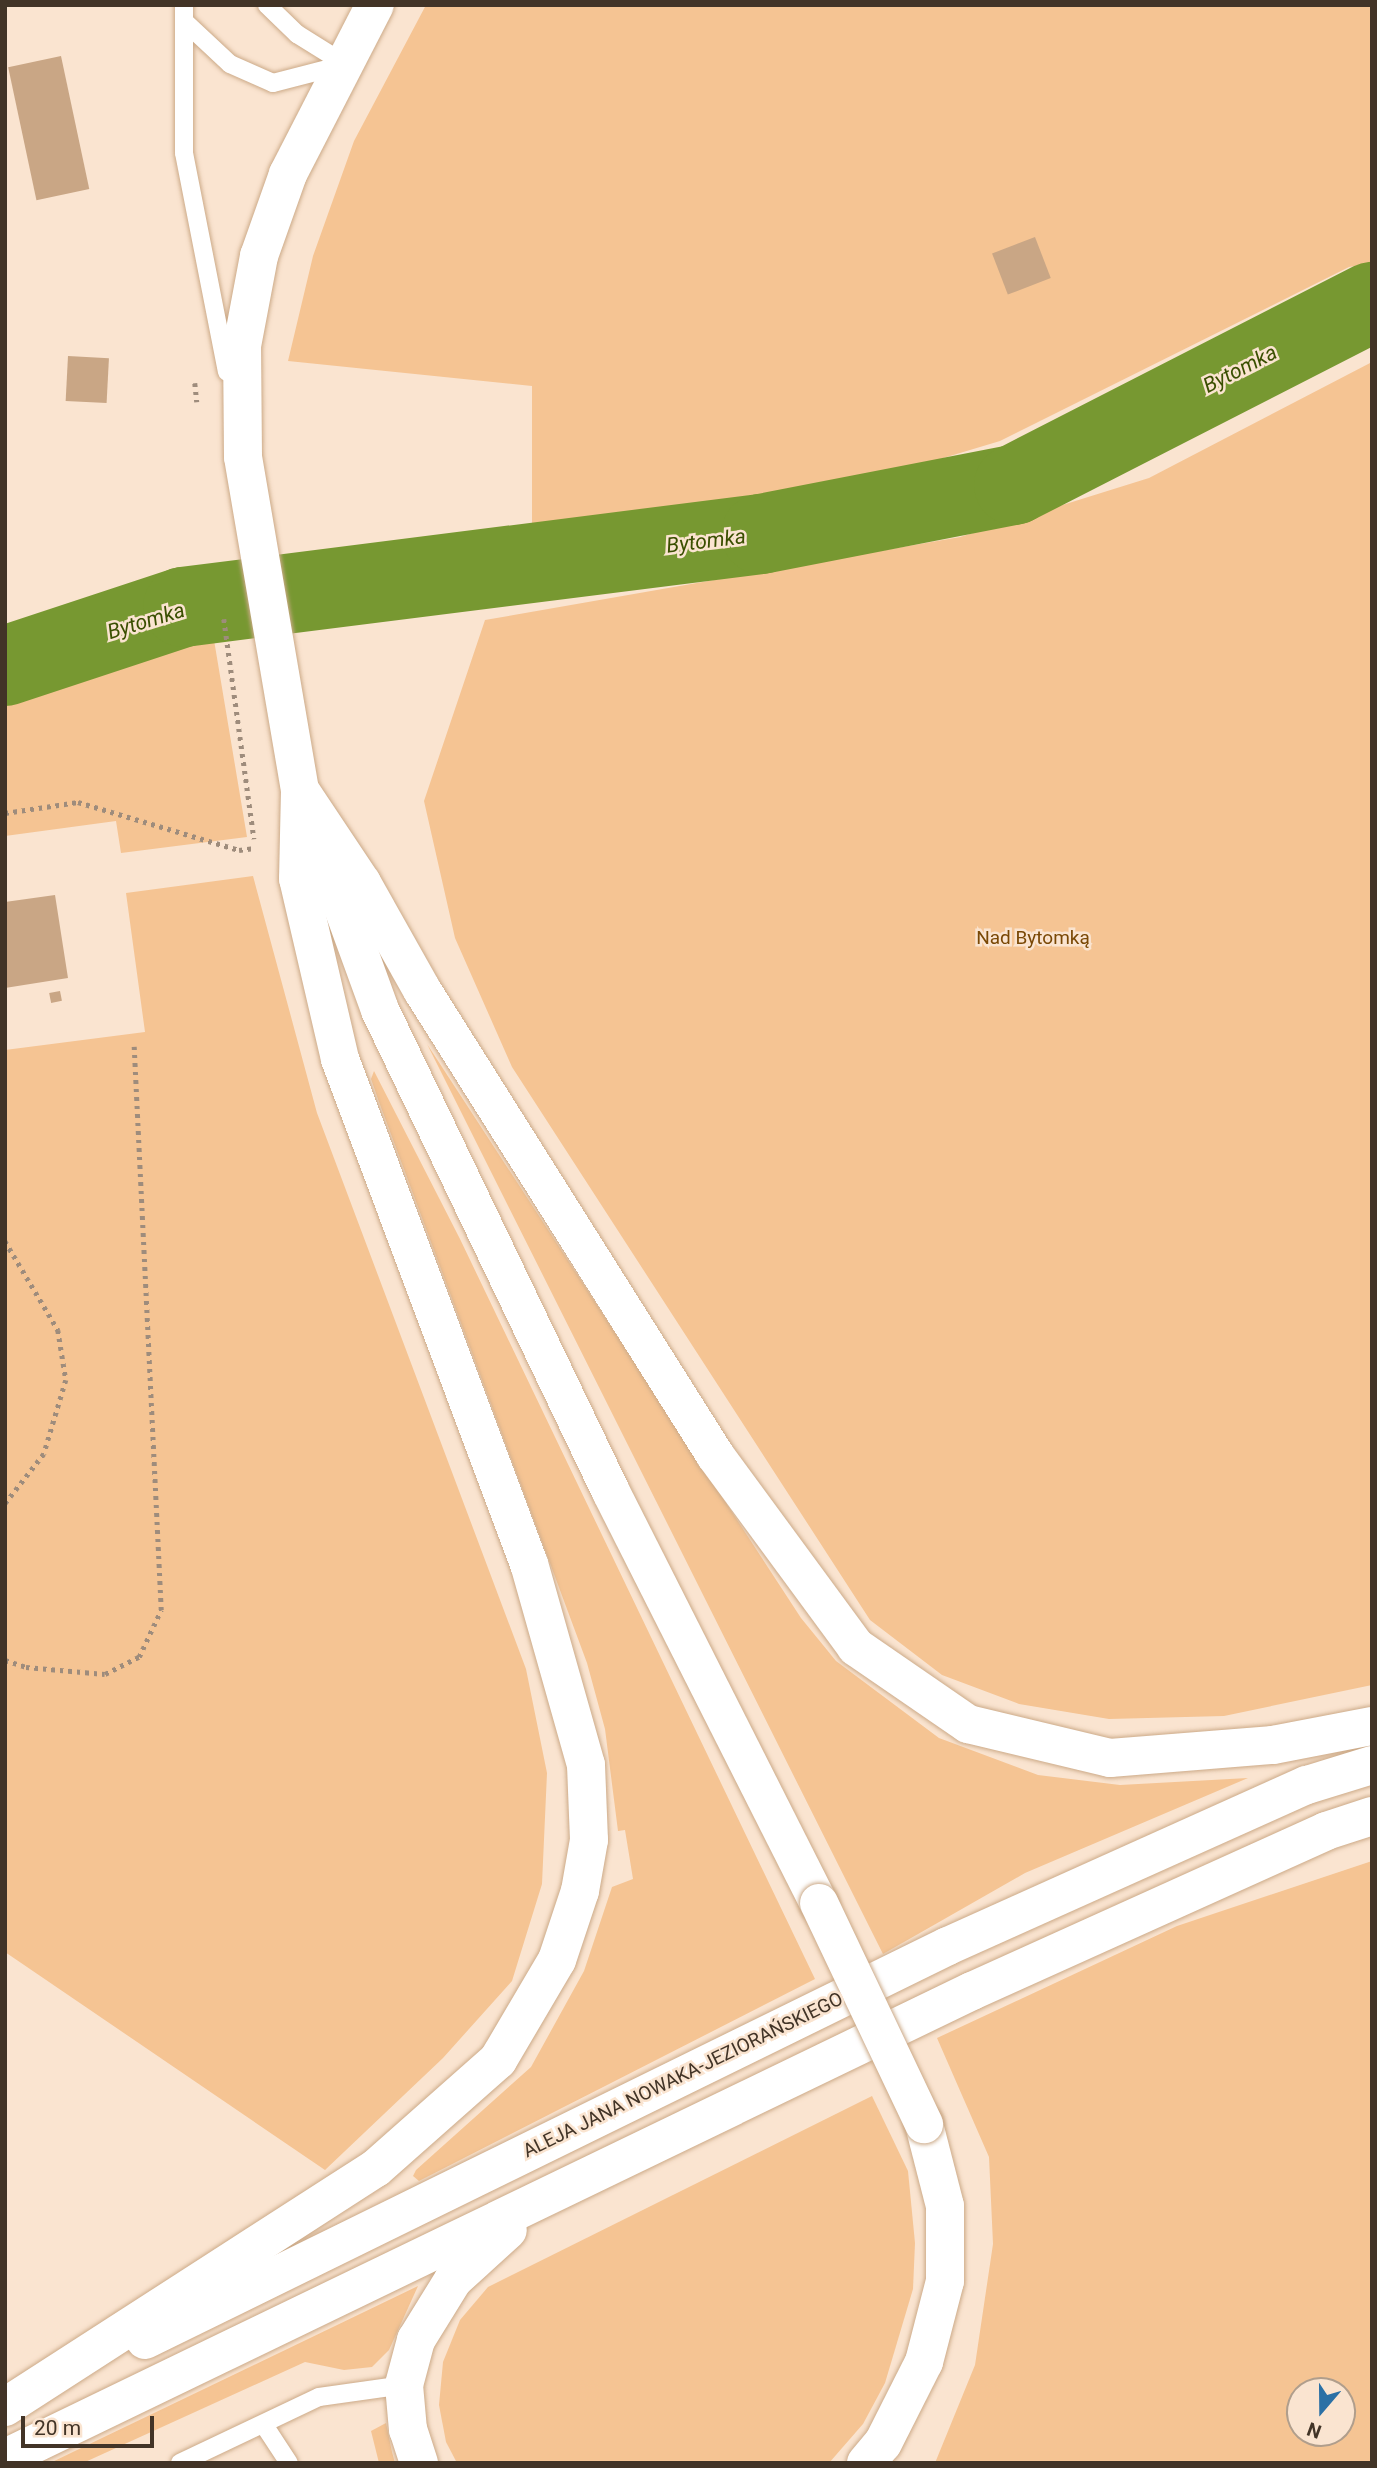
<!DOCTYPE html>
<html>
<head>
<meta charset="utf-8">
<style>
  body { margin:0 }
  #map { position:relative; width:1377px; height:2468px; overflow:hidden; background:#fae4d0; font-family:Roboto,sans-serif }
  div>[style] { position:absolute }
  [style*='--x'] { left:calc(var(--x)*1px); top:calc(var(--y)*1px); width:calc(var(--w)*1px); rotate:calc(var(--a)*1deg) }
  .green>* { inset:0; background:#f5c493 }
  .river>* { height:80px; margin:-40px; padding:0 40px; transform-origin:40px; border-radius:40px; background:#779831 }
  .building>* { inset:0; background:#c9a685; transform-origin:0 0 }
  .path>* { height:4.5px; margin-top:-2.25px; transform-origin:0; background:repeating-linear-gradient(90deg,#9e8c7c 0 3.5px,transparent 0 8.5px) }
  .roads { filter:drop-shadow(0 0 2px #ca8) drop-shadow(0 0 2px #ca8) }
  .lane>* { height:18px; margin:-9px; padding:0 9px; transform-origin:9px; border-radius:9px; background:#fff }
  .secondary>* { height:38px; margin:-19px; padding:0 19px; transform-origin:19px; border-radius:19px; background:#fff }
  .primary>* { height:38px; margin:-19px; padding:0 19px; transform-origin:19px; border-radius:19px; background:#fff }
  .bridges { filter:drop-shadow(0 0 2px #ca8) drop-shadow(0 0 2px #ca8) }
  .primary-bridge>* { height:38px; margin:-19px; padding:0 19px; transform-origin:19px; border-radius:19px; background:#fff }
  span { translate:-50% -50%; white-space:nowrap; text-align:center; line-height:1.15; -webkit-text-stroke:5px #fae4d0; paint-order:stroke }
  .park-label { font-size:19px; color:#7a4805 }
  .street-label { font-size:19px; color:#423427 }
  .water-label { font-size:21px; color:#3a4f01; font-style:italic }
  .frame { position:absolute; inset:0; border:7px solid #423427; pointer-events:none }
  .north { position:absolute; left:1286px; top:2377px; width:70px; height:70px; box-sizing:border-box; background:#fae4d0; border:2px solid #b09e8c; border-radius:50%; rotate:200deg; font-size:19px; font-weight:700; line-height:28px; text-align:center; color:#423427 }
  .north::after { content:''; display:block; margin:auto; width:24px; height:32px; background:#2b70a5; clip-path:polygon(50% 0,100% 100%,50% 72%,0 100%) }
  .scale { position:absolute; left:21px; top:2416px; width:133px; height:32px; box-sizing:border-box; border:4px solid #423427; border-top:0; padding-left:9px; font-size:21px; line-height:24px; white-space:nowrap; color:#423427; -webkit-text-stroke:5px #fae4d0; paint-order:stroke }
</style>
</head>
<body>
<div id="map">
  <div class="green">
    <i style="clip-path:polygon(426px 5px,1372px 5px,1372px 263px,1349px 267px,1000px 441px,860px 483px,532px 533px,532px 386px,288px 361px,313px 256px,354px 141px)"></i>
    <i style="clip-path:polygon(1372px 362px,1372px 1685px,1224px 1716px,1109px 1719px,1019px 1704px,942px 1675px,870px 1620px,512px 1067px,455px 938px,424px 801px,485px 620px,960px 537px,1149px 478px)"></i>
    <i style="clip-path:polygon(213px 634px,247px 837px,121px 853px,116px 821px,5px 836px,5px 685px)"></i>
    <i style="clip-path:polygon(253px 876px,317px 1113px,526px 1669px,547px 1773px,542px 1884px,512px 1981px,443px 2058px,325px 2170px,5px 1952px,5px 1050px,145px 1032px,126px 893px)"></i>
    <i style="clip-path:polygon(427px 1044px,801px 1618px,836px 1661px,939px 1738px,1038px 1775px,1120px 1785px,1248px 1778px,1025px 1873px,883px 1954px)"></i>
    <i style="clip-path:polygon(374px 1071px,460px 1239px,815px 1979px,419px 2181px,413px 2176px,416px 2170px,531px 2067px,584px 1971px,612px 1887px,633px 1879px,625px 1830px,618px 1831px,605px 1729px,587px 1663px,379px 1102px,371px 1079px)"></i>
    <i style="clip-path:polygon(evenodd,1372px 1861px,1372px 2463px,935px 2463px,975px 2365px,993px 2244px,989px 2157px,937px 2038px,1177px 1926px,1372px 1861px,1300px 2391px,1342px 2391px,1342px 2433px,1300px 2433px,1300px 2391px)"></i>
    <i style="clip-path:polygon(872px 2096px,908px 2171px,915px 2243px,913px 2289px,885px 2383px,863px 2424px,829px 2463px,457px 2463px,446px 2442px,439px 2405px,443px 2362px,460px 2320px,488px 2287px)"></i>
    <i style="clip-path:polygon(418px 2286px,389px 2350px,372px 2367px,344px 2370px,305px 2362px,83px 2463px,50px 2463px)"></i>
    <i style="clip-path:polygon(386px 2423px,392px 2452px,395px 2463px,379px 2463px,371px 2431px)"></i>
  </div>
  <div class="river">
    <i style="--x:5;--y:666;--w:188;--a:-18.3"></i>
    <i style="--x:183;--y:607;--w:583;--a:-7.2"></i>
    <i style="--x:761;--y:534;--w:258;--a:-11"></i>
    <i style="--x:1014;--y:485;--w:402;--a:-27.1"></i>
  </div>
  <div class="building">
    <i style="left:61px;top:56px;width:136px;height:54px;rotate:78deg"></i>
    <i style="left:1035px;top:237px;width:44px;height:46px;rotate:69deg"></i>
    <i style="left:68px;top:356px;width:41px;height:45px;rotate:3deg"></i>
    <i style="clip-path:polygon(55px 895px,68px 978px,5px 988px,5px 902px)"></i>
    <i style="left:60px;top:991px;width:10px;height:11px;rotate:79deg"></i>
  </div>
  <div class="path">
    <i style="--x:195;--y:383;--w:19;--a:84"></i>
    <i style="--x:224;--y:619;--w:222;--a:82.2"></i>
    <i style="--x:5;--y:813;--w:74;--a:-8.6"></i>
    <i style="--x:78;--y:802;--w:168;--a:16.6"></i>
    <i style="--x:239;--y:850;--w:16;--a:-7"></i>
    <i style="--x:5;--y:1241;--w:104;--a:59.2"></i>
    <i style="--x:58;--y:1330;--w:51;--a:80.9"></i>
    <i style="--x:66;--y:1380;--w:77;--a:106.6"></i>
    <i style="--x:44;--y:1454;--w:63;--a:128"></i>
    <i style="--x:5;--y:1660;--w:22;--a:18"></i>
    <i style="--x:26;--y:1667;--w:79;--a:5.1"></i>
    <i style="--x:105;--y:1674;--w:38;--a:-27"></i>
    <i style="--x:139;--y:1657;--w:52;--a:-64.9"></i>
    <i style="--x:161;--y:1610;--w:564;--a:-92.75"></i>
  </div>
  <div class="roads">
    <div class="lane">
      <i style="--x:184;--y:5;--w:148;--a:90"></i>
      <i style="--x:184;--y:153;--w:223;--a:78.9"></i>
      <i style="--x:267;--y:5;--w:42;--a:44"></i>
      <i style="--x:297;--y:34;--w:57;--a:32"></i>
      <i style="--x:184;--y:21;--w:63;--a:43.1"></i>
      <i style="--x:230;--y:64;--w:47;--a:23.8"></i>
      <i style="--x:273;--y:83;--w:68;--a:-14.4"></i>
      <i style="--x:264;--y:2425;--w:45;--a:56.7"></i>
      <i style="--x:180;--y:2463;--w:154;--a:-25.4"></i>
      <i style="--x:319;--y:2397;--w:86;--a:-8"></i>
    </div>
    <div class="secondary">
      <i style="--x:243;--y:457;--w:111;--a:-90.5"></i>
      <i style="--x:242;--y:346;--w:92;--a:-79.3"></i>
      <i style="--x:259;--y:256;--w:87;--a:-70.5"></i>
      <i style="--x:288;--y:174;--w:190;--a:-62.8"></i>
    </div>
    <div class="primary">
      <i style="--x:243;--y:457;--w:338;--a:80.3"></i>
      <i style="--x:300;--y:790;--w:234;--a:70"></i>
      <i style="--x:380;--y:1010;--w:534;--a:64.39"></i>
      <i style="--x:611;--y:1492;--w:461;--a:63.2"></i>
      <i style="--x:300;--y:790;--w:112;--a:56.3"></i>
      <i style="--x:362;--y:883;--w:123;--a:60.7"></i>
      <i style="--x:422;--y:990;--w:550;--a:57.78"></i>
      <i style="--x:715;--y:1455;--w:238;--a:53.7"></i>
      <i style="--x:856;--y:1647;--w:136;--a:34.5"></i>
      <i style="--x:968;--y:1724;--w:146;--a:13.5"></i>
      <i style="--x:1110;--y:1758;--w:164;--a:-4.6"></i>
      <i style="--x:1273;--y:1745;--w:101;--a:-10.9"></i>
      <i style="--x:145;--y:2340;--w:894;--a:-26.14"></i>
      <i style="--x:948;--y:1946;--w:393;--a:-24.2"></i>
      <i style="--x:1307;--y:1785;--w:68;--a:-17.1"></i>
      <i style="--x:5;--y:2407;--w:441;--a:-32.8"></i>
      <i style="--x:376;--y:2168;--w:163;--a:-41.5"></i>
      <i style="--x:498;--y:2060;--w:116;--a:-59.5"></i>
      <i style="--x:557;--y:1960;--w:73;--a:-71.6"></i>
      <i style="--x:580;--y:1891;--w:52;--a:-80"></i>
      <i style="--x:589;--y:1840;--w:75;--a:-92.3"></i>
      <i style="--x:586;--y:1765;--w:209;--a:-105.8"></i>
      <i style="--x:529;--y:1564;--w:539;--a:-110.52"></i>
      <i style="--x:340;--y:1059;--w:185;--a:-103.1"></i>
      <i style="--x:298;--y:879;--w:89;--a:-88.7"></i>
      <i style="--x:5;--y:2458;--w:1074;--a:-25.78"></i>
      <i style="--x:972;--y:1991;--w:388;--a:-24.3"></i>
      <i style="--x:1326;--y:1831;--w:48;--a:-18.1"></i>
      <i style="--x:419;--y:2463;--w:35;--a:-108"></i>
      <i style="--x:408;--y:2430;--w:45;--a:-95.1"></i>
      <i style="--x:404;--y:2385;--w:47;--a:-75.1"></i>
      <i style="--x:416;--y:2340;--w:70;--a:-58.3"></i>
      <i style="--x:453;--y:2280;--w:74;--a:-42.3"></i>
      <i style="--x:866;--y:2463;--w:26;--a:-50"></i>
      <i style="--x:883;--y:2443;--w:91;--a:-63.2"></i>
      <i style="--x:924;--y:2362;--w:84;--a:-75.5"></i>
      <i style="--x:945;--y:2281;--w:75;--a:-90"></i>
      <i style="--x:945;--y:2206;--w:85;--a:-104.4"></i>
    </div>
  </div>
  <div class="bridges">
    <div class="primary-bridge">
      <i style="--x:819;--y:1903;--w:245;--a:64.6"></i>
    </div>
  </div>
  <div class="park-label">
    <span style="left:1033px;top:938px">Nad Bytomką</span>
  </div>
  <div class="street-label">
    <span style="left:683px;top:2075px;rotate:-26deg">ALEJA JANA NOWAKA-JEZIORAŃSKIEGO</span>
  </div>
  <div class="water-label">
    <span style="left:1240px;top:369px;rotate:-27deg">Bytomka</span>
    <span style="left:706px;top:541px;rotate:-7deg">Bytomka</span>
    <span style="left:146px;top:621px;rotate:-17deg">Bytomka</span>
  </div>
  <div class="frame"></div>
  <div class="north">N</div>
  <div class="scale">20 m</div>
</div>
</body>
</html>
